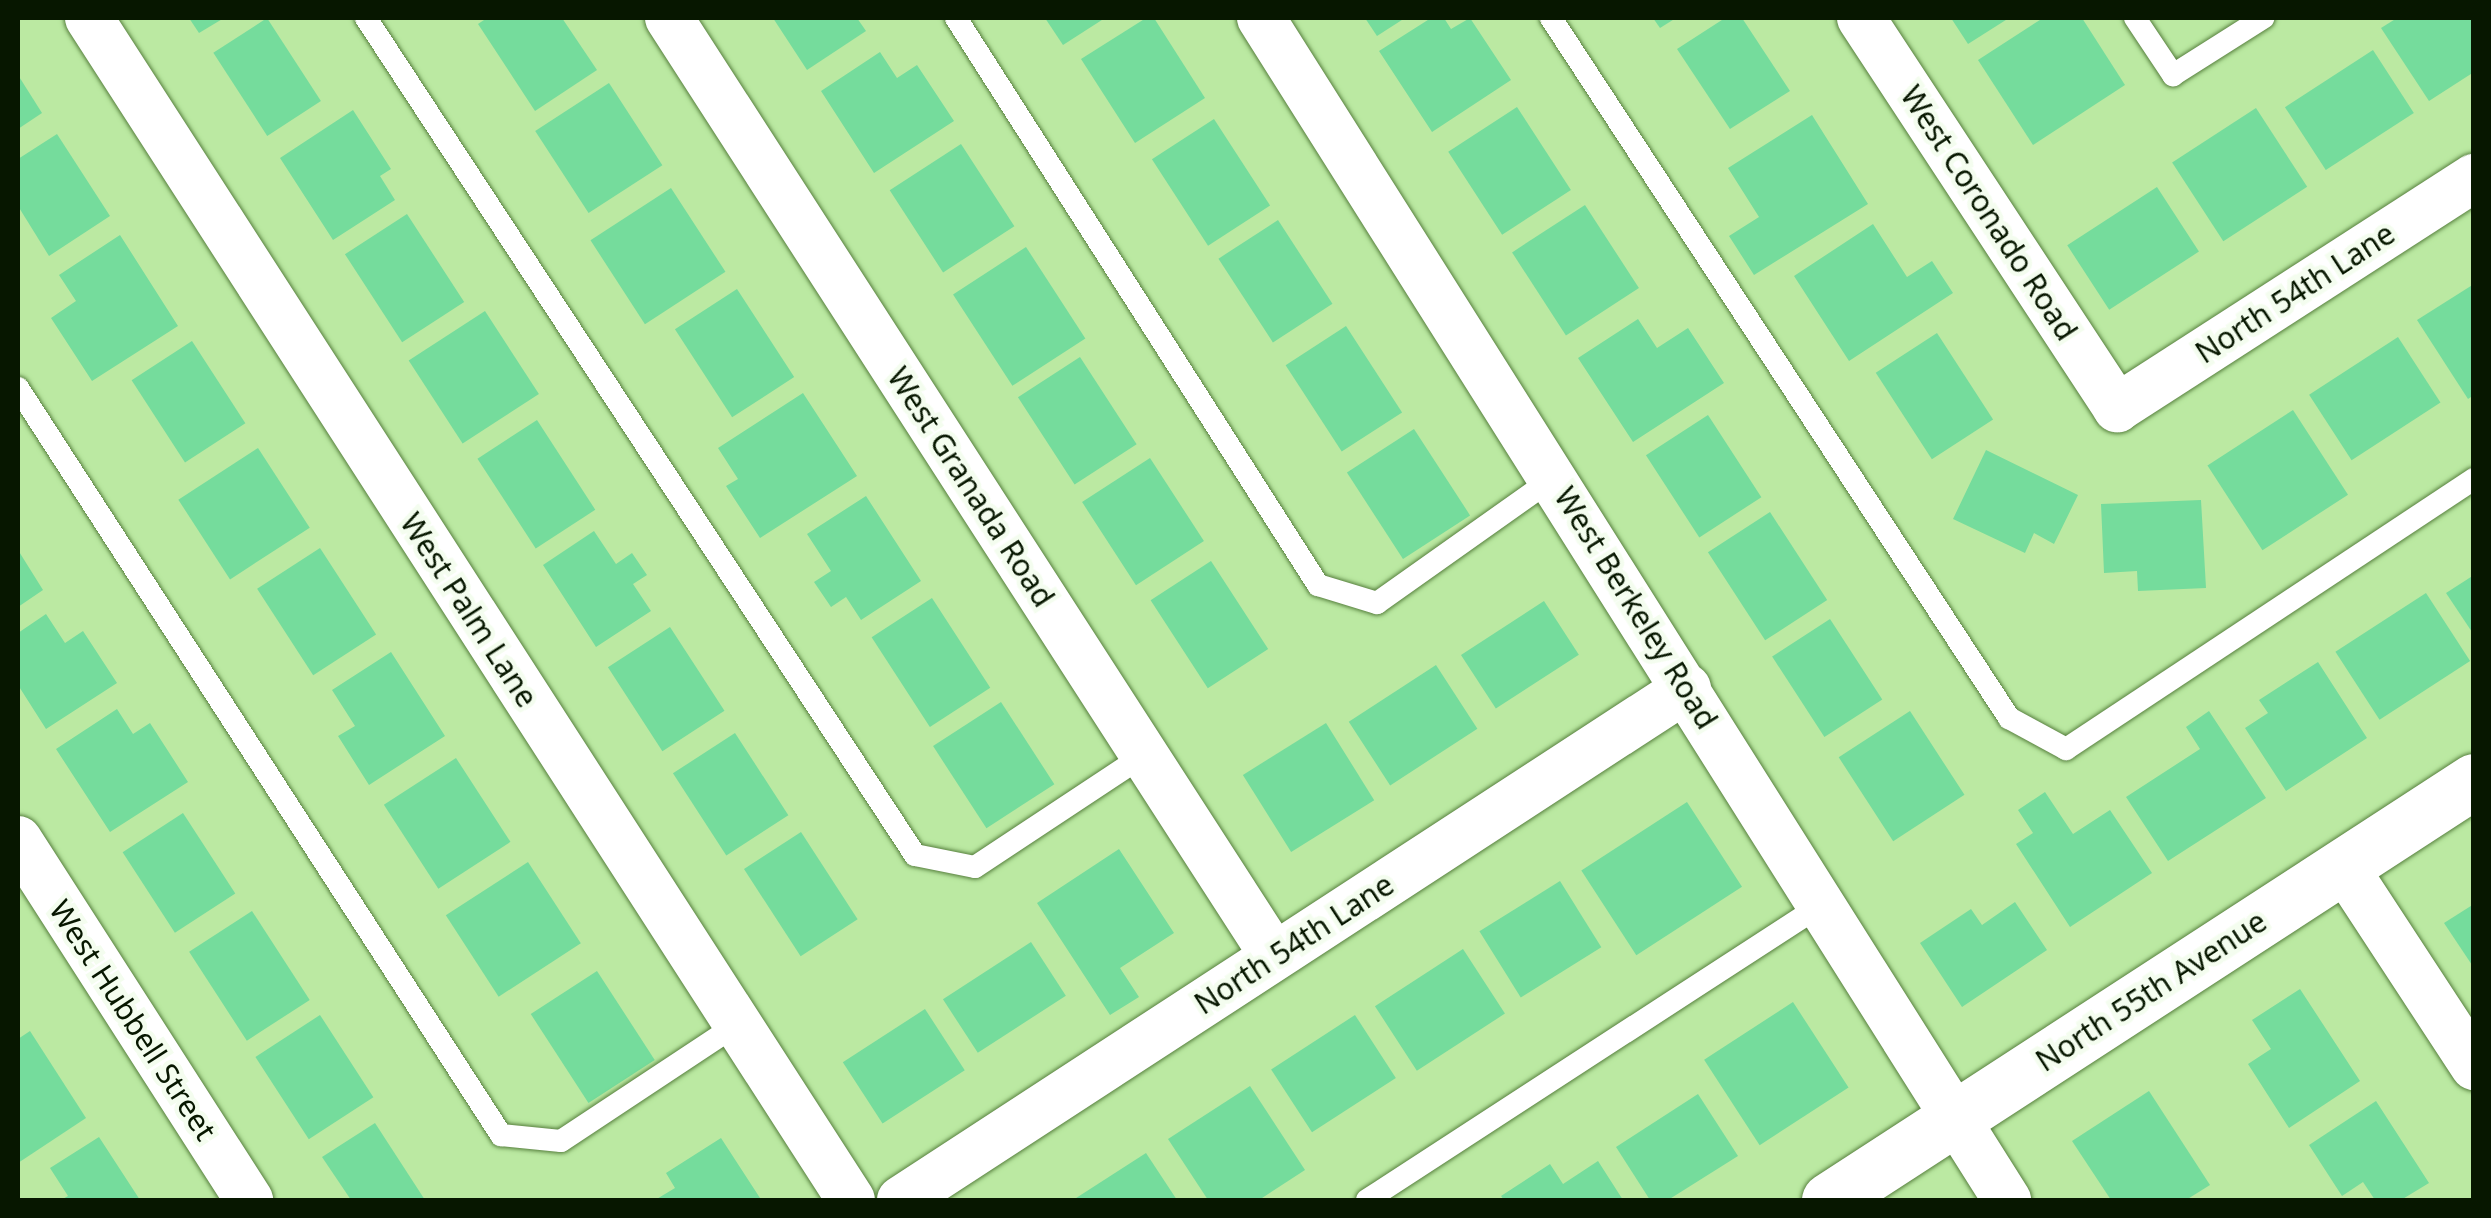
<!DOCTYPE html>
<html>
<head>
<meta charset="utf-8">
<style>
  body { margin:0 }
  #map { position:relative; width:2491px; height:1218px; overflow:hidden; background:#bbe9a2; font-family:"Noto Sans",sans-serif }
  div>[style] { position:absolute }
  [style*='--x'] { left:calc(var(--x)*1px); top:calc(var(--y)*1px); width:calc(var(--w)*1px); rotate:calc(var(--a)*1deg) }
  .building>* { inset:0; background:#75dc9c; transform-origin:0 0 }
  .roads { filter:drop-shadow(0 0 2px #57803e) drop-shadow(0 0 2px #57803e) }
  .service>* { height:22px; margin:-11px; padding:0 11px; transform-origin:11px; border-radius:11px; background:#fff }
  .minor>* { height:48px; margin:-24px; padding:0 24px; transform-origin:24px; border-radius:24px; background:#fff }
  .tertiary>* { height:55px; margin:-27.5px; padding:0 27.5px; transform-origin:27.5px; border-radius:27.5px; background:#fff }
  span { translate:-50% -50%; white-space:nowrap; text-align:center; line-height:1.15; -webkit-text-stroke:9px #f4fdef; paint-order:stroke }
  .street-label { font-size:30px; color:#071700 }
  .frame { position:absolute; inset:0; border:20px solid #071700; pointer-events:none }
</style>
</head>
<body>
<div id="map">
  <div class="building">
    <i style="clip-path:polygon(189px 18px,224px 18px,199px 33px)"></i>
    <i style="left:267px;top:18px;width:99px;height:64px;rotate:57deg"></i>
    <i style="clip-path:polygon(487px 18px,562px 18px,597px 70px,535px 111px,478px 24px)"></i>
    <i style="clip-path:polygon(773px 18px,857px 18px,866px 31px,807px 70px)"></i>
    <i style="clip-path:polygon(1045px 18px,1105px 18px,1063px 45px)"></i>
    <i style="clip-path:polygon(1146px 18px,1154px 18px,1205px 98px,1135px 143px,1081px 59px)"></i>
    <i style="clip-path:polygon(1365px 18px,1405px 18px,1377px 36px)"></i>
    <i style="clip-path:polygon(1431px 18px,1444px 18px,1451px 29px,1470px 18px,1511px 80px,1432px 132px,1379px 51px)"></i>
    <i style="clip-path:polygon(1653px 18px,1676px 18px,1660px 28px)"></i>
    <i style="clip-path:polygon(1725px 18px,1742px 18px,1790px 91px,1730px 129px,1677px 49px)"></i>
    <i style="clip-path:polygon(1951px 18px,2009px 18px,1968px 44px)"></i>
    <i style="clip-path:polygon(2043px 18px,2082px 18px,2125px 85px,2033px 145px,1978px 60px)"></i>
    <i style="clip-path:polygon(2397px 18px,2474px 18px,2474px 72px,2429px 101px,2381px 28px)"></i>
    <i style="left:2373px;top:50px;width:75px;height:105px;rotate:57deg"></i>
    <i style="clip-path:polygon(880px 52px,897px 78px,917px 65px,954px 121px,874px 173px,821px 91px)"></i>
    <i style="clip-path:polygon(18px 75px,42px 113px,18px 129px)"></i>
    <i style="left:609px;top:83px;width:98px;height:88px;rotate:57deg"></i>
    <i style="left:1517px;top:107px;width:99px;height:82px;rotate:57deg"></i>
    <i style="left:2256px;top:108px;width:94px;height:100px;rotate:57deg"></i>
    <i style="clip-path:polygon(353px 110px,391px 169px,380px 176px,395px 200px,333px 240px,280px 158px)"></i>
    <i style="clip-path:polygon(1812px 115px,1868px 204px,1754px 275px,1729px 236px,1759px 217px,1728px 168px)"></i>
    <i style="left:1214px;top:119px;width:103px;height:74px;rotate:57deg"></i>
    <i style="clip-path:polygon(57px 134px,110px 216px,49px 256px,18px 206px,18px 159px)"></i>
    <i style="left:961px;top:144px;width:98px;height:85px;rotate:57deg"></i>
    <i style="left:2157px;top:187px;width:77px;height:107px;rotate:57deg"></i>
    <i style="left:671px;top:188px;width:100px;height:96px;rotate:57deg"></i>
    <i style="left:1585px;top:205px;width:99px;height:87px;rotate:57deg"></i>
    <i style="left:407px;top:214px;width:105px;height:74px;rotate:57deg"></i>
    <i style="left:1278px;top:220px;width:100px;height:71px;rotate:57deg"></i>
    <i style="clip-path:polygon(1873px 224px,1907px 277px,1932px 261px,1953px 293px,1849px 361px,1794px 276px)"></i>
    <i style="clip-path:polygon(120px 235px,178px 326px,92px 381px,51px 318px,76px 301px,59px 275px)"></i>
    <i style="left:1026px;top:247px;width:109px;height:87px;rotate:57deg"></i>
    <i style="clip-path:polygon(2474px 284px,2474px 395px,2468px 399px,2417px 320px)"></i>
    <i style="left:737px;top:289px;width:105px;height:74px;rotate:57deg"></i>
    <i style="left:485px;top:311px;width:99px;height:91px;rotate:57deg"></i>
    <i style="clip-path:polygon(1638px 319px,1657px 348px,1688px 328px,1724px 383px,1633px 442px,1578px 358px)"></i>
    <i style="left:1346px;top:326px;width:103px;height:72px;rotate:57deg"></i>
    <i style="left:1937px;top:333px;width:103px;height:73px;rotate:57deg"></i>
    <i style="left:2398px;top:337px;width:78px;height:106px;rotate:57deg"></i>
    <i style="left:192px;top:341px;width:98px;height:72px;rotate:57deg"></i>
    <i style="left:1080px;top:357px;width:104px;height:74px;rotate:57deg"></i>
    <i style="clip-path:polygon(803px 393px,857px 476px,760px 538px,726px 486px,738px 479px,718px 448px)"></i>
    <i style="left:2293px;top:410px;width:101px;height:102px;rotate:57deg"></i>
    <i style="left:1708px;top:415px;width:98px;height:74px;rotate:57deg"></i>
    <i style="left:537px;top:420px;width:107px;height:71px;rotate:57deg"></i>
    <i style="left:1414px;top:429px;width:103px;height:80px;rotate:57deg"></i>
    <i style="left:258px;top:448px;width:95px;height:95px;rotate:57deg"></i>
    <i style="clip-path:polygon(1986px 450px,2078px 495px,2054px 544px,2034px 533px,2025px 553px,1953px 519px)"></i>
    <i style="left:1150px;top:458px;width:99px;height:81px;rotate:57deg"></i>
    <i style="clip-path:polygon(866px 496px,921px 581px,861px 620px,846px 597px,831px 607px,814px 582px,831px 571px,807px 534px)"></i>
    <i style="clip-path:polygon(2201px 500px,2206px 588px,2138px 591px,2137px 571px,2104px 573px,2101px 504px)"></i>
    <i style="left:1770px;top:512px;width:105px;height:74px;rotate:57deg"></i>
    <i style="clip-path:polygon(594px 531px,616px 564px,632px 553px,647px 575px,633px 584px,651px 611px,596px 647px,543px 565px)"></i>
    <i style="left:320px;top:548px;width:103px;height:75px;rotate:57deg"></i>
    <i style="clip-path:polygon(18px 550px,43px 590px,18px 607px)"></i>
    <i style="left:1211px;top:561px;width:105px;height:72px;rotate:57deg"></i>
    <i style="clip-path:polygon(2474px 575px,2474px 635px,2446px 593px)"></i>
    <i style="left:2426px;top:593px;width:81px;height:108px;rotate:57deg"></i>
    <i style="left:932px;top:598px;width:107px;height:72px;rotate:57deg"></i>
    <i style="left:1544px;top:601px;width:64px;height:99px;rotate:57deg"></i>
    <i style="clip-path:polygon(46px 614px,65px 643px,83px 631px,117px 683px,46px 729px,18px 685px,18px 633px)"></i>
    <i style="left:1830px;top:619px;width:96px;height:69px;rotate:57deg"></i>
    <i style="left:670px;top:627px;width:100px;height:74px;rotate:57deg"></i>
    <i style="clip-path:polygon(391px 652px,445px 736px,369px 785px,338px 736px,355px 726px,332px 690px)"></i>
    <i style="clip-path:polygon(2318px 662px,2367px 738px,2286px 791px,2245px 728px,2268px 713px,2259px 700px)"></i>
    <i style="left:1436px;top:665px;width:76px;height:104px;rotate:57deg"></i>
    <i style="left:1001px;top:702px;width:98px;height:81px;rotate:57deg"></i>
    <i style="clip-path:polygon(117px 709px,133px 734px,150px 723px,188px 782px,110px 832px,56px 749px)"></i>
    <i style="left:1910px;top:711px;width:100px;height:85px;rotate:57deg"></i>
    <i style="clip-path:polygon(2209px 711px,2266px 798px,2168px 861px,2126px 797px,2200px 749px,2186px 727px)"></i>
    <i style="left:1326px;top:723px;width:91px;height:98px;rotate:58deg"></i>
    <i style="left:735px;top:733px;width:98px;height:74px;rotate:57deg"></i>
    <i style="left:456px;top:758px;width:100px;height:86px;rotate:57deg"></i>
    <i style="clip-path:polygon(2045px 792px,2073px 834px,2110px 810px,2152px 873px,2070px 927px,2016px 844px,2033px 833px,2018px 810px)"></i>
    <i style="left:1687px;top:802px;width:101px;height:126px;rotate:57deg"></i>
    <i style="left:183px;top:813px;width:96px;height:72px;rotate:57deg"></i>
    <i style="left:801px;top:832px;width:104px;height:68px;rotate:57deg"></i>
    <i style="clip-path:polygon(1119px 849px,1174px 933px,1120px 968px,1139px 997px,1110px 1015px,1037px 903px)"></i>
    <i style="left:528px;top:862px;width:97px;height:98px;rotate:57deg"></i>
    <i style="left:1560px;top:881px;width:78px;height:95px;rotate:58deg"></i>
    <i style="clip-path:polygon(2015px 902px,2047px 950px,1962px 1007px,1920px 943px,1971px 909px,1982px 925px)"></i>
    <i style="clip-path:polygon(2474px 904px,2474px 968px,2444px 923px)"></i>
    <i style="left:252px;top:911px;width:106px;height:75px;rotate:57deg"></i>
    <i style="left:1031px;top:942px;width:64px;height:105px;rotate:57deg"></i>
    <i style="left:1463px;top:949px;width:77px;height:105px;rotate:57deg"></i>
    <i style="left:597px;top:971px;width:106px;height:79px;rotate:57deg"></i>
    <i style="clip-path:polygon(2300px 989px,2360px 1081px,2289px 1128px,2248px 1064px,2271px 1049px,2252px 1020px)"></i>
    <i style="left:1793px;top:1002px;width:102px;height:106px;rotate:57deg"></i>
    <i style="left:925px;top:1009px;width:73px;height:98px;rotate:57deg"></i>
    <i style="left:320px;top:1015px;width:98px;height:77px;rotate:57deg"></i>
    <i style="left:1355px;top:1015px;width:75px;height:100px;rotate:57deg"></i>
    <i style="clip-path:polygon(30px 1031px,86px 1118px,18px 1163px,18px 1039px)"></i>
    <i style="clip-path:polygon(1250px 1086px,1305px 1170px,1259px 1200px,1208px 1200px,1168px 1139px)"></i>
    <i style="clip-path:polygon(2149px 1091px,2210px 1185px,2186px 1200px,2111px 1200px,2072px 1141px)"></i>
    <i style="clip-path:polygon(1698px 1094px,1738px 1156px,1668px 1200px,1650px 1200px,1616px 1147px)"></i>
    <i style="clip-path:polygon(2376px 1101px,2429px 1183px,2401px 1200px,2375px 1200px,2363px 1182px,2342px 1196px,2309px 1145px)"></i>
    <i style="clip-path:polygon(375px 1123px,425px 1200px,351px 1200px,322px 1157px)"></i>
    <i style="clip-path:polygon(99px 1137px,140px 1200px,61px 1200px,68px 1196px,50px 1168px)"></i>
    <i style="clip-path:polygon(721px 1138px,760px 1198px,655px 1200px,675px 1188px,666px 1173px)"></i>
    <i style="clip-path:polygon(1146px 1153px,1177px 1200px,1073px 1200px)"></i>
    <i style="clip-path:polygon(1598px 1161px,1623px 1200px,1504px 1200px,1501px 1196px,1550px 1164px,1563px 1184px)"></i>
  </div>
  <div class="roads">
    <div class="service">
      <i style="--x:366;--y:18;--w:1001;--a:56.74"></i>
      <i style="--x:915;--y:855;--w:61;--a:11.3"></i>
      <i style="--x:975;--y:867;--w:203;--a:-33.5"></i>
      <i style="--x:956;--y:18;--w:673;--a:57.44"></i>
      <i style="--x:1318;--y:585;--w:62;--a:17"></i>
      <i style="--x:1377;--y:603;--w:218;--a:-35.3"></i>
      <i style="--x:1551;--y:18;--w:837;--a:56.8"></i>
      <i style="--x:2009;--y:718;--w:65;--a:28.5"></i>
      <i style="--x:2066;--y:749;--w:489;--a:-33.5"></i>
      <i style="--x:2135;--y:18;--w:69;--a:56.3"></i>
      <i style="--x:2173;--y:75;--w:107;--a:-32.3"></i>
      <i style="--x:18;--y:388;--w:890;--a:57.11"></i>
      <i style="--x:501;--y:1135;--w:60;--a:5.7"></i>
      <i style="--x:561;--y:1141;--w:210;--a:-33.5"></i>
      <i style="--x:1367;--y:1200;--w:538;--a:-33.01"></i>
    </div>
    <div class="minor">
      <i style="--x:89;--y:18;--w:1406;--a:57.19"></i>
      <i style="--x:669;--y:18;--w:1116;--a:57.18"></i>
      <i style="--x:1261;--y:18;--w:1398;--a:57.74"></i>
      <i style="--x:1861;--y:18;--w:467;--a:56.7"></i>
      <i style="--x:2117;--y:408;--w:425;--a:-32.8"></i>
      <i style="--x:18;--y:840;--w:428;--a:57.3"></i>
      <i style="--x:2344;--y:867;--w:238;--a:56.8"></i>
      <i style="--x:901;--y:1200;--w:938;--a:-33.08"></i>
    </div>
    <div class="tertiary">
      <i style="--x:1829;--y:1200;--w:769;--a:-33.01"></i>
    </div>
  </div>
  <div class="street-label">
    <span style="left:1989px;top:213px;rotate:57deg">West Coronado Road</span>
    <span style="left:2295px;top:293px;rotate:-33deg">North 54th Lane</span>
    <span style="left:971px;top:487px;rotate:57deg">West Granada Road</span>
    <span style="left:1636px;top:608px;rotate:58deg">West Berkeley Road</span>
    <span style="left:469px;top:610px;rotate:57deg">West Palm Lane</span>
    <span style="left:1294px;top:944px;rotate:-33deg">North 54th Lane</span>
    <span style="left:2151px;top:991px;rotate:-33deg">North 55th Avenue</span>
    <span style="left:133px;top:1020px;rotate:57deg">West Hubbell Street</span>
  </div>
  <div class="frame"></div>
</div>
</body>
</html>
